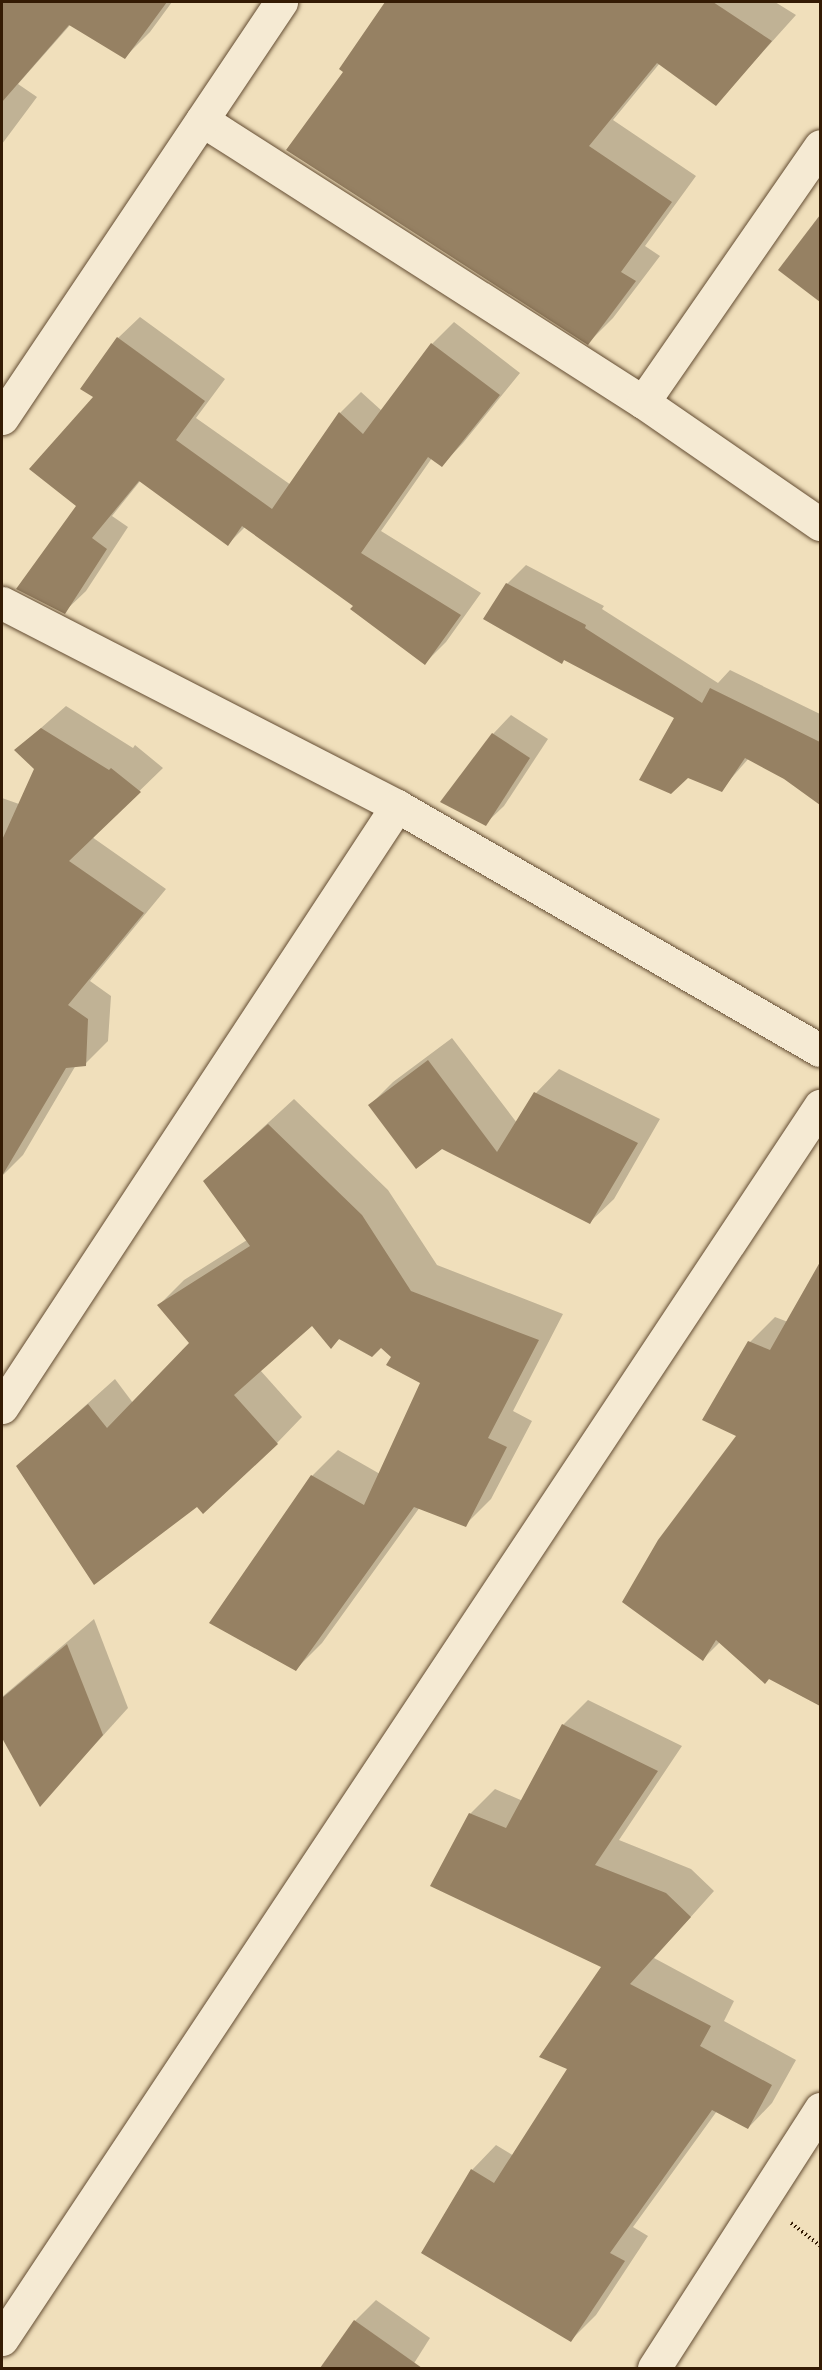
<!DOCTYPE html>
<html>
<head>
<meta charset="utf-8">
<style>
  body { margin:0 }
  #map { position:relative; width:822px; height:2370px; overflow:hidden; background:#f0dfbb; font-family:"Libre Bodoni",serif }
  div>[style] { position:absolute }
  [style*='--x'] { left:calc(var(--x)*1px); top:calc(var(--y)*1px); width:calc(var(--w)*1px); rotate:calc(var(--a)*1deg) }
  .shadow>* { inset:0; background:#0003 }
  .building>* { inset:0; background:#968163 }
  .path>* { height:4px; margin-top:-2px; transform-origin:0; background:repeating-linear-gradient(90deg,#341b04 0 1.5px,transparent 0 4.5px) }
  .roads { filter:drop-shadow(0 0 2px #634c32) drop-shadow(0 0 2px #634c32) }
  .minor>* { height:33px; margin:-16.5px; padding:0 16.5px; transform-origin:16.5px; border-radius:16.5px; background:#f5ead3 }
  .tertiary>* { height:33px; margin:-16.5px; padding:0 16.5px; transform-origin:16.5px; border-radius:16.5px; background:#f5ead3 }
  span { translate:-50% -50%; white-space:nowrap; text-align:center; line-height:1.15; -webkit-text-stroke:4.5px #f5ead3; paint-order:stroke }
  .frame { position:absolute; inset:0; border:3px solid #341b04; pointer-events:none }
</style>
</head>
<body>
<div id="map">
  <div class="shadow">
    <i style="clip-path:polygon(2px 2px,172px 2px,150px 32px,125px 57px,71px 24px,18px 84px,37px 97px,2px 144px)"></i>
    <i style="clip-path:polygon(387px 2px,775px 2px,796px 15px,716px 104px,660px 63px,613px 120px,696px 176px,645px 246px,660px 256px,613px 318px,588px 343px,341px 69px)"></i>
    <i style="clip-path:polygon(820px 220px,820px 300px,780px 270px)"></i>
    <i style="clip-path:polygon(140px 317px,225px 379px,196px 418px,291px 485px,340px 413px,361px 392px,382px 411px,432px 344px,454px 322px,520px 373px,463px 443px,442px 465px,432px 458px,381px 531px,481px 593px,446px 642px,425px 663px,355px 606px,245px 527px,228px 544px,141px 480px,112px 516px,128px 527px,86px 591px,64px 612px,95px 396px,118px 338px)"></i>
    <i style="clip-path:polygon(526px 565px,604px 606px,602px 609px,718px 683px,730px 670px,820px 714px,820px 803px,784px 777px,749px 758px,721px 790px,676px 718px,507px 584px)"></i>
    <i style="clip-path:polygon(66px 706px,133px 748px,135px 745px,163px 768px,92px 837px,166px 889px,90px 981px,111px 996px,108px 1041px,85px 1064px,76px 1065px,23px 1155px,2px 1176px,2px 925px,10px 914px,2px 910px,2px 798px,19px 804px,36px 768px,16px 750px)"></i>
    <i style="clip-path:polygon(511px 715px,548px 739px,504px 806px,485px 824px,493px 734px)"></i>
    <i style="clip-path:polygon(452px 1038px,517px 1123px,536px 1093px,559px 1069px,660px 1119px,614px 1199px,590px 1222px,370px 1105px,393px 1082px)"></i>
    <i style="clip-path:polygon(294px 1099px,388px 1190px,437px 1265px,563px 1314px,513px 1411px,532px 1421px,491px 1499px,465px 1525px,420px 1507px,322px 1643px,296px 1669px,312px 1476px,338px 1450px,380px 1474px,422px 1382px,381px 1346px,340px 1338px,331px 1347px,312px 1324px,260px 1370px,302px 1417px,277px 1443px,197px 1505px,18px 1466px,115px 1379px,133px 1403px,191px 1343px,159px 1305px,184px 1280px,247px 1240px,205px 1181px)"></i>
    <i style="clip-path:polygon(820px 1265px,820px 1695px,814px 1701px,720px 1642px,703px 1659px,739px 1435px,750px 1342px,775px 1317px,788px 1322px)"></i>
    <i style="clip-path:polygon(94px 1619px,128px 1708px,40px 1805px,2px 1735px,2px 1697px)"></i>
    <i style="clip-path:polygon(588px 1700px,682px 1746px,619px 1840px,691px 1869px,714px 1891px,654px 1958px,734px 2001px,724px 2021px,796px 2060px,772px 2103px,748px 2128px,717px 2111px,633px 2227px,648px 2236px,596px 2315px,571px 2340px,472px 2170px,496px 2145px,514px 2156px,570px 2068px,603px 1966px,470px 1814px,495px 1789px,523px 1801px,563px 1725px)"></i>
    <i style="clip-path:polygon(376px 2300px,430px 2338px,411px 2368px,322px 2368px,355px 2321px)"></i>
  </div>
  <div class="building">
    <i style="clip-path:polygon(2px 2px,167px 2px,125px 59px,69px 25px,2px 102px)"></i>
    <i style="clip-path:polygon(385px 2px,713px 2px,772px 41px,716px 106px,657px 63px,589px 146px,672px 202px,621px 272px,636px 281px,588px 345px,286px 150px,343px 72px,339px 69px)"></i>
    <i style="clip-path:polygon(820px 215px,820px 302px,778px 270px)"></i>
    <i style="clip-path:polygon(117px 337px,205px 401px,176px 440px,272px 509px,339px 412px,363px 434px,431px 343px,500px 395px,442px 467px,428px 457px,361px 553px,461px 615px,425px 665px,350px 609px,353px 606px,242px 526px,228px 546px,139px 481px,92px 538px,107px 549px,65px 614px,16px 589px,76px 506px,29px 469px,93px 397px,80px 389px)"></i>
    <i style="clip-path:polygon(506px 583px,586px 625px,585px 628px,702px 703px,710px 688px,820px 742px,820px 805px,784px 779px,745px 758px,722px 792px,688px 778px,671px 794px,639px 780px,674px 718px,564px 660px,562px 664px,483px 619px)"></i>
    <i style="clip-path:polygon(41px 728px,109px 770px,111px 768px,141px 792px,69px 861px,144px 913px,68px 1005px,88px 1019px,86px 1066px,66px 1068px,2px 1176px,2px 840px,34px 769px,14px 750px)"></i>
    <i style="clip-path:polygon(492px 733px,530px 758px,486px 826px,440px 802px)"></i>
    <i style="clip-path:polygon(428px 1060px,497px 1152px,534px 1092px,638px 1143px,590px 1224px,442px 1149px,416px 1169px,368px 1105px)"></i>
    <i style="clip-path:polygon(268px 1124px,362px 1215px,411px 1291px,539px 1340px,488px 1438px,507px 1447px,466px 1527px,414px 1507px,296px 1671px,209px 1623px,311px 1475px,364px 1505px,420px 1383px,386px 1365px,391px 1357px,381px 1348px,372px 1357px,339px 1339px,331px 1349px,312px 1326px,234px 1395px,278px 1444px,203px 1514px,197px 1507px,94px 1585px,16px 1466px,88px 1404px,107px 1428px,189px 1343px,157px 1305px,250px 1246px,203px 1181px)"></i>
    <i style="clip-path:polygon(820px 1262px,820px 1706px,769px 1679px,765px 1684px,716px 1640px,703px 1661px,622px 1602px,658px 1540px,736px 1436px,702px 1420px,748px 1341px,770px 1350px)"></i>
    <i style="clip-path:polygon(67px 1644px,103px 1735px,40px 1807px,2px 1738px,2px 1698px)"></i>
    <i style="clip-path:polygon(562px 1724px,658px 1771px,595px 1865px,666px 1893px,691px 1917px,630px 1984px,711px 2026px,700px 2046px,772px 2085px,748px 2129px,712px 2110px,610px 2253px,625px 2261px,571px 2342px,421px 2253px,471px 2169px,494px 2183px,567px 2069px,539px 2057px,601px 1967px,430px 1886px,469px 1813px,506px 1828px)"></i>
    <i style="clip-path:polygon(354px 2320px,422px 2368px,320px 2368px)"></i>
  </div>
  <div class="path">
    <i style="--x:791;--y:2223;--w:37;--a:38"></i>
  </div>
  <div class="roads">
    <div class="minor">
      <i style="--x:202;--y:120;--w:523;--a:32.6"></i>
      <i style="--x:643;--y:402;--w:215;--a:34.6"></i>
      <i style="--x:643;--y:402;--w:311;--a:-55.3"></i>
      <i style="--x:2;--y:603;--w:444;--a:27.2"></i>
      <i style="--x:397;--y:806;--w:488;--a:30"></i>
      <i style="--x:2;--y:1407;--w:719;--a:-56.69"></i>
      <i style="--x:2;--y:2339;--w:1480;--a:-56.44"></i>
      <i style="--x:654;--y:2368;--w:308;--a:-57.3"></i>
    </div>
    <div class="tertiary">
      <i style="--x:2;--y:418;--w:501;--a:-56.15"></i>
    </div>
  </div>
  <div class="frame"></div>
</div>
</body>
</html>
